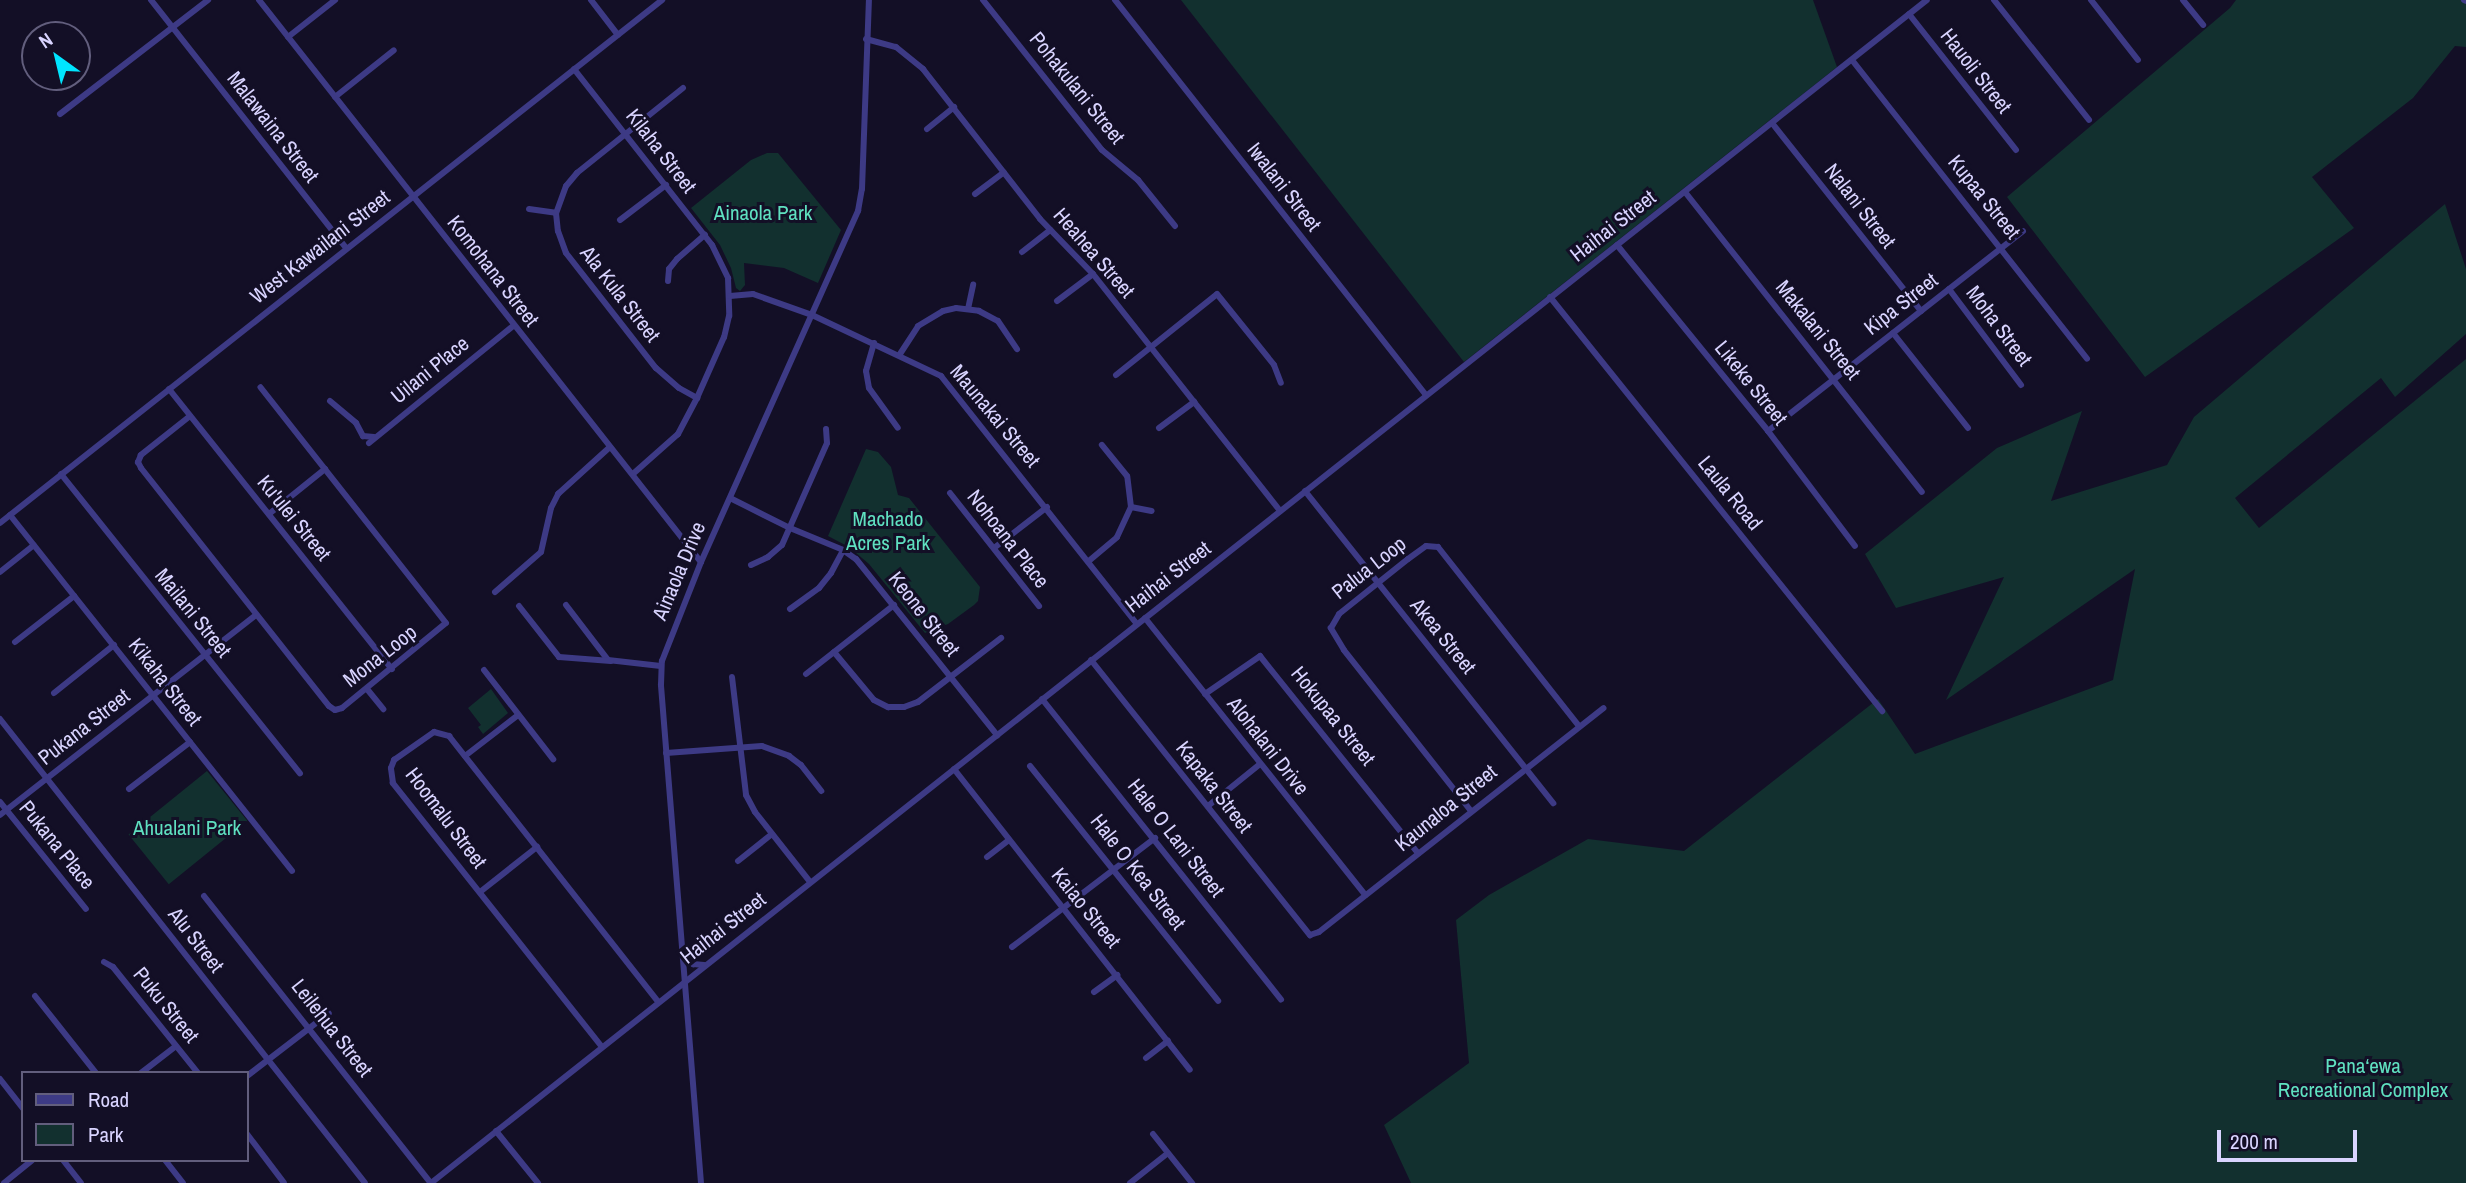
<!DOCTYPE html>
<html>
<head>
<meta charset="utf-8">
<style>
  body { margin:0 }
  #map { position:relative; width:2466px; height:1183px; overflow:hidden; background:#130f26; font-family:"Archivo Narrow",sans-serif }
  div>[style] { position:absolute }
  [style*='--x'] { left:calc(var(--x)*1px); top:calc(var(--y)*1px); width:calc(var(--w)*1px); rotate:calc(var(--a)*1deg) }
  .green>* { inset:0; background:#12302f; transform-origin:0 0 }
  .minor>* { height:6px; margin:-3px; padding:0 3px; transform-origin:3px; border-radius:3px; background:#3d3a85 }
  span { translate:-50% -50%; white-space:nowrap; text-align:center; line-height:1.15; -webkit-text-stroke:6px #130f26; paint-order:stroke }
  .street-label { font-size:21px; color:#d9d4ff }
  .park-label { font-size:21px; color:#5fe0c0 }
  .legend { position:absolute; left:21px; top:1071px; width:228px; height:91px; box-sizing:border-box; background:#130f26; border:2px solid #625e7d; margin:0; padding:9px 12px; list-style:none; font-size:21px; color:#d9d4ff }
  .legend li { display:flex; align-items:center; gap:14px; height:35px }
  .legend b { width:35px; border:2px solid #625e7d }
  .north { position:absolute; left:21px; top:21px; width:70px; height:70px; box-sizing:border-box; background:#130f26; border:2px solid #625e7d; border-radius:50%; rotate:326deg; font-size:19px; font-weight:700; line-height:28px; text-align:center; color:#d9d4ff }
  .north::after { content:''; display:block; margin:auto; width:24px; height:32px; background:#00e5ff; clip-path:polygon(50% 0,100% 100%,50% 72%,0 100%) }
  .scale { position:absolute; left:2217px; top:1130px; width:140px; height:32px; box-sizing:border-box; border:4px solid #d9d4ff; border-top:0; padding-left:9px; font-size:21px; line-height:24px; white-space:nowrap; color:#d9d4ff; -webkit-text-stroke:5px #130f26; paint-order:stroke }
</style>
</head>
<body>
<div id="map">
  <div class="green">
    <i style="clip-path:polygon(1181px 0,1813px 0,1837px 67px,1464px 362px)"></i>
    <i style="clip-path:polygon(2236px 0,2466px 0,2466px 47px,2455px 46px,2413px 98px,2312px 177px,2354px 228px,2145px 377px,2007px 197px,2230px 8px)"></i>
    <i style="clip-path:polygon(767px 153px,778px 153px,841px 230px,818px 283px,784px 268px,744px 263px,745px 285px,740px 291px,736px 288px,731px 268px,720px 245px,691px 208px,751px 160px)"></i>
    <i style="clip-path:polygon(2445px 204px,2466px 269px,2466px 334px,2395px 397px,2381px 378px,2235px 498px,2259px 528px,2466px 359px,2466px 1183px,1411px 1183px,1384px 1125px,1469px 1063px,1456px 920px,1489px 895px,1588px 839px,1684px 851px,1878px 699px,1915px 754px,2113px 680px,2135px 569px,1946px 700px,2004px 577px,1896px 608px,1865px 554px,1997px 448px,2082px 411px,2051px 501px,2167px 465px,2194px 417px)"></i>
    <i style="clip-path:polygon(866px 449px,878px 452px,891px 467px,898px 495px,909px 498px,980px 587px,978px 601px,974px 605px,948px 624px,925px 633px,869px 564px,849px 547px,828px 536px)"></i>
    <i style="clip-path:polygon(491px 689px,508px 713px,483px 734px,478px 727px,481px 725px,468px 708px)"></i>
    <i style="left:207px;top:771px;width:64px;height:101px;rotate:51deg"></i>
  </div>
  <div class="minor">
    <i style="--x:151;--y:0;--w:315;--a:51.8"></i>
    <i style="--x:259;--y:0;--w:715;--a:51.82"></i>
    <i style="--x:591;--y:0;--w:44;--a:52.4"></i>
    <i style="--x:983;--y:0;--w:191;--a:51.6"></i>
    <i style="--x:1102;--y:150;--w:47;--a:39.8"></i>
    <i style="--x:1138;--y:180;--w:59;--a:51.2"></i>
    <i style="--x:1115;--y:0;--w:503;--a:51.79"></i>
    <i style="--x:1994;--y:0;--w:153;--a:51.6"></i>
    <i style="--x:2091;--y:0;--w:76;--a:51.9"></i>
    <i style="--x:2183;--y:0;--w:32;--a:51"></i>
    <i style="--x:2464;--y:0;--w:2;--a:27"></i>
    <i style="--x:1909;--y:14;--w:173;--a:51.8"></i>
    <i style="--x:288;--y:37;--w:60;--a:-38.2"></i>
    <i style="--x:866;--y:39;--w:31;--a:15"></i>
    <i style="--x:896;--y:47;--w:35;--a:39"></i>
    <i style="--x:923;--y:69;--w:190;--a:52"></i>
    <i style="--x:1040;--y:219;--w:76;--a:46.1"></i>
    <i style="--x:1093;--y:274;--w:302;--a:51.7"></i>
    <i style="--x:1852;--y:60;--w:380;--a:51.8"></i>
    <i style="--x:574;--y:69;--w:224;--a:51.9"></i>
    <i style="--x:712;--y:245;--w:37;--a:64"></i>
    <i style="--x:728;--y:278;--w:38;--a:88"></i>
    <i style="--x:729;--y:316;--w:22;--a:103"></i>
    <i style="--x:724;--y:337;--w:67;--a:113.9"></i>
    <i style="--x:697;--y:398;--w:41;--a:117.8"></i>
    <i style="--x:678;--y:434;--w:60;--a:138.4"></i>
    <i style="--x:683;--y:88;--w:136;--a:141.3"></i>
    <i style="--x:577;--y:173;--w:17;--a:130"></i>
    <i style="--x:566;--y:186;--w:29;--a:110"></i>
    <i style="--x:556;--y:213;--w:18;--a:84"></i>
    <i style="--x:558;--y:231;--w:23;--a:70"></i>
    <i style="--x:566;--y:253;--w:146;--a:52"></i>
    <i style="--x:656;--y:368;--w:30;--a:41"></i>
    <i style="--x:679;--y:388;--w:21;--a:29"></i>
    <i style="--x:335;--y:97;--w:75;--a:-38.5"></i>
    <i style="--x:60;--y:114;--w:187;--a:-37.6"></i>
    <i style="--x:1772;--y:123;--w:240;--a:51.6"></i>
    <i style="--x:927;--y:129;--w:35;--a:-39"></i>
    <i style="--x:1685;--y:192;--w:382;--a:51.7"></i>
    <i style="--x:975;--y:194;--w:36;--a:-37"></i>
    <i style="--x:529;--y:209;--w:27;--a:8"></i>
    <i style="--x:620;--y:220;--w:58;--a:-37.3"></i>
    <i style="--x:1617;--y:245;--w:240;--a:50.9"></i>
    <i style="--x:1768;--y:431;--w:144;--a:52.9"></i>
    <i style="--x:1022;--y:252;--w:36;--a:-38"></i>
    <i style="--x:668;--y:281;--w:12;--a:-85"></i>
    <i style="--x:669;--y:269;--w:13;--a:-51"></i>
    <i style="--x:677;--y:259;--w:37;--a:-41"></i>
    <i style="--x:1949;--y:289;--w:120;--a:53.1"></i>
    <i style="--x:730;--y:296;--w:23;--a:-5"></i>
    <i style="--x:753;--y:294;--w:63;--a:19.6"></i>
    <i style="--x:812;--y:315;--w:143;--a:25.3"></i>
    <i style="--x:941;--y:376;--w:316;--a:51.7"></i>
    <i style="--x:1550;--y:297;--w:531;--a:51.27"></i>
    <i style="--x:1057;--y:301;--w:45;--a:-36.9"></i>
    <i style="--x:968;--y:309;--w:25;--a:-78"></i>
    <i style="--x:1893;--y:333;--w:121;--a:51.7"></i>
    <i style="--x:874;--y:343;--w:29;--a:106"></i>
    <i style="--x:866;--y:371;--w:17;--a:80"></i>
    <i style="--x:869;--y:388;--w:49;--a:54.1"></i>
    <i style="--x:900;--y:354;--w:33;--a:-57"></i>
    <i style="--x:918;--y:326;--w:29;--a:-31"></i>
    <i style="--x:943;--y:311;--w:13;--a:-13"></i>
    <i style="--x:956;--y:308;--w:23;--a:7"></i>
    <i style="--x:979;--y:311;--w:21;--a:28"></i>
    <i style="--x:998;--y:321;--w:34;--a:56"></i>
    <i style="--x:1116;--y:375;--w:129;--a:-38.7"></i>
    <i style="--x:1217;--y:294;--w:91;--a:51.2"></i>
    <i style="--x:1274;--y:365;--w:19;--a:69"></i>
    <i style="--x:169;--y:389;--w:358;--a:51.5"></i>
    <i style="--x:330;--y:401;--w:34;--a:40"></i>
    <i style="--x:356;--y:423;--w:15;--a:62"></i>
    <i style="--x:363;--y:436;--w:11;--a:5"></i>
    <i style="--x:190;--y:416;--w:63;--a:141.5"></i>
    <i style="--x:141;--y:455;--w:8;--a:113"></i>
    <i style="--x:138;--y:462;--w:7;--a:63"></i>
    <i style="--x:141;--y:468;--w:303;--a:51.7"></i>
    <i style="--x:329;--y:706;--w:7;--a:34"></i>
    <i style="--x:335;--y:710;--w:7;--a:-16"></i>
    <i style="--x:342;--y:708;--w:134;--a:-39.3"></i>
    <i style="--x:446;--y:623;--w:300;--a:-128.2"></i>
    <i style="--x:1159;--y:428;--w:44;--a:-36.6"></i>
    <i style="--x:1768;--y:431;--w:324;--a:-38.1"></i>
    <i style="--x:369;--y:443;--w:187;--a:-39.1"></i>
    <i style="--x:61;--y:474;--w:383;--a:51.4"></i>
    <i style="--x:1305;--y:491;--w:399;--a:51.5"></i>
    <i style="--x:950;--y:493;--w:144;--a:51.8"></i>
    <i style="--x:732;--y:499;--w:65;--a:26.6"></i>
    <i style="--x:790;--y:528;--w:57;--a:22.5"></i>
    <i style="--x:843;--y:550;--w:16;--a:35"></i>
    <i style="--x:856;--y:559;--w:226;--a:51.3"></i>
    <i style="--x:1131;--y:507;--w:21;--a:11"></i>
    <i style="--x:269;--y:514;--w:72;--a:-38.8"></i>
    <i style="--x:10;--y:515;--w:454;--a:51.6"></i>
    <i style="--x:0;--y:523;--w:844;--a:-38.31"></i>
    <i style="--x:994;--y:548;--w:67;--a:-37.7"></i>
    <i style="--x:1090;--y:560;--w:35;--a:-40"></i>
    <i style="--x:1117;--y:537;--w:33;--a:-65"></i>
    <i style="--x:1131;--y:507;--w:31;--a:-97"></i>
    <i style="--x:1127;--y:476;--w:40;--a:-129"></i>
    <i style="--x:751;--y:565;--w:19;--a:-25"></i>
    <i style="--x:768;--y:557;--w:18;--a:-41"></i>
    <i style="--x:782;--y:545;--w:111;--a:-66.2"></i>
    <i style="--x:827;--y:443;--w:14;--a:-94"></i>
    <i style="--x:0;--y:572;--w:43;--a:-38.5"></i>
    <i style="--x:495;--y:592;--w:61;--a:-41"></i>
    <i style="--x:541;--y:552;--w:45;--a:-77.2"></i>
    <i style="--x:551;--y:508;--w:16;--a:-63"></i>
    <i style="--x:558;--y:494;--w:70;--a:-42.1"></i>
    <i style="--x:566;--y:605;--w:69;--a:52.6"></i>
    <i style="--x:608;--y:660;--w:53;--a:6.5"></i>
    <i style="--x:519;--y:606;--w:65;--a:51.9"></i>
    <i style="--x:559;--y:657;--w:52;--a:4.4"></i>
    <i style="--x:790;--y:609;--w:36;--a:-36"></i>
    <i style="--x:819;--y:588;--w:19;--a:-51"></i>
    <i style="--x:831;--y:573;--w:26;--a:-62"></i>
    <i style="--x:1145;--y:618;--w:354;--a:51.5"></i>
    <i style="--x:15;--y:642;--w:75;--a:-37.9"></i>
    <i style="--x:834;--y:652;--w:62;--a:50.2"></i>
    <i style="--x:874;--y:700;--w:16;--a:27"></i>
    <i style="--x:888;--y:707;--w:16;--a:0"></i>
    <i style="--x:904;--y:707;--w:15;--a:-20"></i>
    <i style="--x:918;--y:702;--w:105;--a:-37.6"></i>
    <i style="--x:1091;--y:660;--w:352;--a:51.5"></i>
    <i style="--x:1310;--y:935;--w:9;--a:-18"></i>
    <i style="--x:1319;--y:932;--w:362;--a:-38.2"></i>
    <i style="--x:484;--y:670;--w:113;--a:52.2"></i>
    <i style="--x:806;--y:674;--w:112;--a:-38.1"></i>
    <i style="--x:732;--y:677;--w:119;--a:83.2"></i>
    <i style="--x:746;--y:795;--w:19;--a:62"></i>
    <i style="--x:755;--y:812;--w:89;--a:51.8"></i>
    <i style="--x:367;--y:689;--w:26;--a:51"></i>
    <i style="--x:54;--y:693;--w:77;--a:-38.7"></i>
    <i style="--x:1205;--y:694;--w:67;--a:-34.6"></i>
    <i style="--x:1260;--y:656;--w:253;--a:51.3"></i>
    <i style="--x:1042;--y:699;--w:384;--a:51.5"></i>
    <i style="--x:0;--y:719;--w:590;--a:51.81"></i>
    <i style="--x:666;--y:753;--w:96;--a:-4.2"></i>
    <i style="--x:762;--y:746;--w:29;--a:20"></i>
    <i style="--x:789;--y:756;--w:15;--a:37"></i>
    <i style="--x:801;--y:765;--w:33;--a:52"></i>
    <i style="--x:465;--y:756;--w:67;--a:-37.7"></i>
    <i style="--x:1030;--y:766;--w:301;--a:51.3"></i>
    <i style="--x:954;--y:769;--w:382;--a:51.9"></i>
    <i style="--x:129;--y:789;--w:77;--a:-37.6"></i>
    <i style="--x:0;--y:802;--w:137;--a:51.2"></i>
    <i style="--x:1208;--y:806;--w:67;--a:-38.9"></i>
    <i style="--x:1471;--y:811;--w:205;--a:-128.3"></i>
    <i style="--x:1344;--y:650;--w:26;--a:-121"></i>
    <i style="--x:1331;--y:628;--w:16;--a:-60"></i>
    <i style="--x:1339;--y:614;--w:88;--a:-38.6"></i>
    <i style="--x:1408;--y:559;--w:22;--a:-36"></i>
    <i style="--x:1426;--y:546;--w:12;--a:5"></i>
    <i style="--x:1438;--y:547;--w:228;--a:51.8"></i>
    <i style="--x:0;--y:815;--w:325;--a:-38"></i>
    <i style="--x:987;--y:857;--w:28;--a:-38"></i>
    <i style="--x:738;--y:861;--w:43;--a:-38.5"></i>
    <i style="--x:480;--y:892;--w:73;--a:-38.3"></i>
    <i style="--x:204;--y:896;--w:366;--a:51.7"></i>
    <i style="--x:431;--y:1183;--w:1907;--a:-38.34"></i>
    <i style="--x:1012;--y:947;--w:180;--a:-37.3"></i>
    <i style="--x:685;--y:957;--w:11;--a:41"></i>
    <i style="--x:693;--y:964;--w:11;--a:5"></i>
    <i style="--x:104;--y:962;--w:10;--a:29"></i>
    <i style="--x:113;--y:967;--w:136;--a:51.3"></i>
    <i style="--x:1094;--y:992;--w:29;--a:-36"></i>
    <i style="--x:35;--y:996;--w:98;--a:51.6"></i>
    <i style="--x:602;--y:1047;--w:337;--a:-128.4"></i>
    <i style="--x:393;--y:783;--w:15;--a:-98"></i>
    <i style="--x:391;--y:768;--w:9;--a:-69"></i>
    <i style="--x:394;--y:760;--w:49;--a:-35"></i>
    <i style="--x:434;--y:732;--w:16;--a:15"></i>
    <i style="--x:449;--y:736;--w:338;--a:51.8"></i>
    <i style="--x:1146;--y:1058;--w:28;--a:-38"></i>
    <i style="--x:141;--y:1073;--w:44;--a:-37.6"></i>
    <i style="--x:247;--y:1076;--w:103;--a:-37.5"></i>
    <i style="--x:0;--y:1079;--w:37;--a:52"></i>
    <i style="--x:496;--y:1131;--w:67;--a:51.1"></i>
    <i style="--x:247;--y:1134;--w:61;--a:52.9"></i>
    <i style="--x:1153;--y:1134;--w:63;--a:51.5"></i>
    <i style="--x:63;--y:1160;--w:29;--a:52"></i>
    <i style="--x:165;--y:1160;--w:29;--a:52"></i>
    <i style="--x:4;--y:1183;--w:36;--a:-39"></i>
    <i style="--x:701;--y:1183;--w:500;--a:-94.6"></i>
    <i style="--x:661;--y:685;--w:24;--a:-88"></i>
    <i style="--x:662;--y:661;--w:106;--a:-68.5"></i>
    <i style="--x:701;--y:562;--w:385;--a:-65.9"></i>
    <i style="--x:858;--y:211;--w:22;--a:-80"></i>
    <i style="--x:862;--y:189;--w:189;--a:-87.9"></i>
    <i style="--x:1130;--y:1183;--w:48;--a:-38.3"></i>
  </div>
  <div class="street-label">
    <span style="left:1976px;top:71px;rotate:52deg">Hauoli Street</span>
    <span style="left:1077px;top:88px;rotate:51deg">Pohakulani Street</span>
    <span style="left:273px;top:127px;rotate:52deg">Malawaina Street</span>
    <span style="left:661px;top:151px;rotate:52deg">Kilaha Street</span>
    <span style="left:1284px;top:187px;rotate:52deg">Iwalani Street</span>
    <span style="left:1984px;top:197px;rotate:51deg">Kupaa Street</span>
    <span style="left:1860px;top:206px;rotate:52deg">Nalani Street</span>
    <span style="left:1613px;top:226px;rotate:-38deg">Haihai Street</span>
    <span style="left:320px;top:247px;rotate:-38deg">West Kawailani Street</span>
    <span style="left:1094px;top:253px;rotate:49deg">Heahea Street</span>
    <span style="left:493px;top:271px;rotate:52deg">Komohana Street</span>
    <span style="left:620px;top:294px;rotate:52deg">Ala Kula Street</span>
    <span style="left:1901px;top:304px;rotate:-38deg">Kipa Street</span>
    <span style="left:1999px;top:326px;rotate:53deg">Moha Street</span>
    <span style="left:1818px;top:330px;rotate:51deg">Makalani Street</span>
    <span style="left:430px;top:370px;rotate:-39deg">Uilani Place</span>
    <span style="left:1751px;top:383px;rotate:51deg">Likeke Street</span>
    <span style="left:995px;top:416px;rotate:50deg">Maunakai Street</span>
    <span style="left:1730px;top:493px;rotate:51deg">Laula Road</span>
    <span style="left:294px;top:518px;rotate:51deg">Ku'ulei Street</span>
    <span style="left:1008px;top:539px;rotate:52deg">Nohoana Place</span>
    <span style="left:1369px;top:568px;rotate:-38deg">Palua Loop</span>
    <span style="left:679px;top:571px;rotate:-67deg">Ainaola Drive</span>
    <span style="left:1168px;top:577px;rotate:-38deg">Haihai Street</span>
    <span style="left:193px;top:613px;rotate:51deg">Mailani Street</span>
    <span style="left:924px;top:614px;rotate:52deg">Keone Street</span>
    <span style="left:1443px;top:636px;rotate:51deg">Akea Street</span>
    <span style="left:380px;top:656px;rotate:-38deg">Mona Loop</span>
    <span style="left:165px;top:682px;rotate:52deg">Kikaha Street</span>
    <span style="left:1333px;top:716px;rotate:51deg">Hokupaa Street</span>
    <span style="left:84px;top:727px;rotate:-38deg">Pukana Street</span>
    <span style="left:1268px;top:746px;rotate:52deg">Alohalani Drive</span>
    <span style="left:1214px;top:787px;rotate:52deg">Kapaka Street</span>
    <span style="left:1446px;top:808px;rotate:-39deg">Kaunaloa Street</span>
    <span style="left:446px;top:818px;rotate:53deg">Hoomalu Street</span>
    <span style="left:1176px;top:838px;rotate:52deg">Hale O Lani Street</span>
    <span style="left:57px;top:845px;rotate:51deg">Pukana Place</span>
    <span style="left:1138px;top:872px;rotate:52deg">Hale O Kea Street</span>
    <span style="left:1086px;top:908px;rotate:51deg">Kaiao Street</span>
    <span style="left:723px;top:928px;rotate:-38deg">Haihai Street</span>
    <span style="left:196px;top:940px;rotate:52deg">Alu Street</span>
    <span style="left:166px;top:1005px;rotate:51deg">Puku Street</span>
    <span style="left:332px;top:1028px;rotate:52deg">Leilehua Street</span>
  </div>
  <div class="park-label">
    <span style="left:763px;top:213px">Ainaola Park</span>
    <span style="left:888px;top:531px">Machado<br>Acres Park</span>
    <span style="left:187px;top:828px">Ahualani Park</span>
    <span style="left:2363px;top:1078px">Pana‘ewa<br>Recreational Complex</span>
  </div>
  <ul class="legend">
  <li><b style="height:9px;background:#3d3a85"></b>Road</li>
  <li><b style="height:19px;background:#12302f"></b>Park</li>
  </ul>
  <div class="north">N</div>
  <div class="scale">200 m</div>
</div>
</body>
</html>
